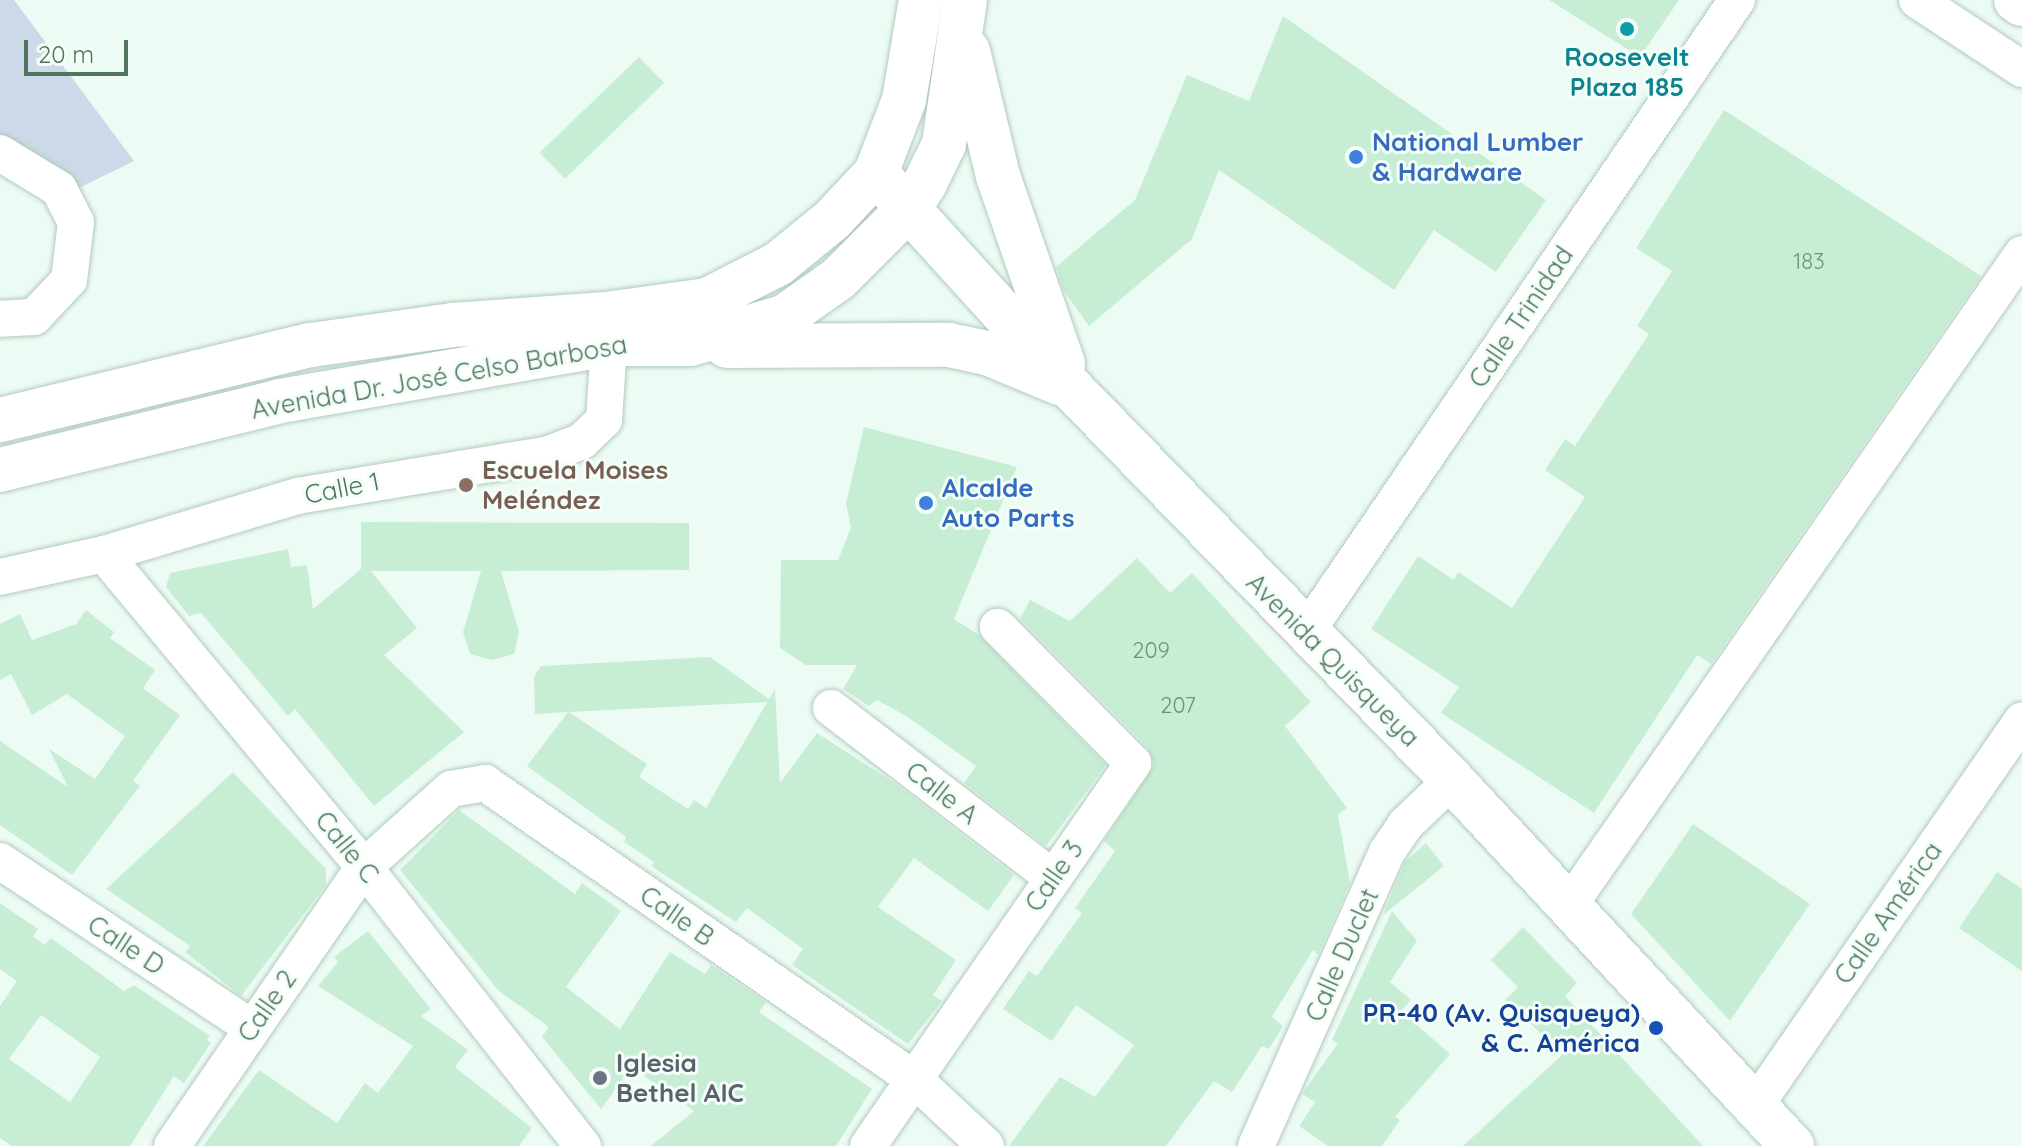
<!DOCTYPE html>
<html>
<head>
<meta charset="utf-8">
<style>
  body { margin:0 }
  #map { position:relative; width:2022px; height:1146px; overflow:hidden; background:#edfbf5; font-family:Quicksand,sans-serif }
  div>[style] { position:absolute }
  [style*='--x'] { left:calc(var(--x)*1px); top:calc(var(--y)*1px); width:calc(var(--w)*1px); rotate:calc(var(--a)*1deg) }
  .green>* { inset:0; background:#ccd9e8 }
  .building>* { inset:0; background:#c7eed5; transform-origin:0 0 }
  .roads { filter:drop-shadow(0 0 2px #b0cbba) drop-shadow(0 0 2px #b0cbba) }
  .minor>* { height:36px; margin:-18px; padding:0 18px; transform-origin:18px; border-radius:18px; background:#fff }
  .tertiary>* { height:44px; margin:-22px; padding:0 22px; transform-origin:22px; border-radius:22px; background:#fff }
  .secondary>* { height:44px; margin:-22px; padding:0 22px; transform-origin:22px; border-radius:22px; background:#fff }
  .dots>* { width:22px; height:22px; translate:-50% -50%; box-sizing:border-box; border:4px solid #f4fef9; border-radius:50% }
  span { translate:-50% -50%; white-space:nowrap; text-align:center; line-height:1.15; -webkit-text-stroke:6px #f4fef9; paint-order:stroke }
  .number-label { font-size:22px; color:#6e937a }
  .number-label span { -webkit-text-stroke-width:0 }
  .culture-label { font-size:26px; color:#0d838f; font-weight:700 }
  .shop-label { font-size:26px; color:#366cbe; font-weight:700 }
  .left { translate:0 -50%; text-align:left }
  .street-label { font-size:26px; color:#51755c }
  .education-label { font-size:26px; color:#785e54; font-weight:700 }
  .transit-label { font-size:26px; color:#164399; font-weight:700 }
  .right { translate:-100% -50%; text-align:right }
  .worship-label { font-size:26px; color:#5b616d; font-weight:700 }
  .scale { position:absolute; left:24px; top:40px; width:104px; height:36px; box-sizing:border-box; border:4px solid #51755c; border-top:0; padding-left:10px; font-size:24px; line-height:28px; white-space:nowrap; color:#51755c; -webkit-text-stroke:6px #f4fef9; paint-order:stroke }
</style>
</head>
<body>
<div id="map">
  <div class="green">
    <i style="clip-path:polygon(0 0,14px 0,134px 161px,77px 189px,0 138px)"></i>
  </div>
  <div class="building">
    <i style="clip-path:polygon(1549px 0,1679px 0,1640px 57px)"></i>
    <i style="clip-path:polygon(1283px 16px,1546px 200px,1496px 272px,1434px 230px,1394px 290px,1219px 170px,1192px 239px,1089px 326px,1064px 291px,1056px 267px,1135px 200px,1187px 75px,1249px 101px)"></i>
    <i style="left:639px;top:57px;width:36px;height:138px;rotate:46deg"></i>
    <i style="clip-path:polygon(1724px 110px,1981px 276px,1711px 664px,1697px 655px,1594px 813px,1441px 713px,1459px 687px,1371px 629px,1418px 556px,1454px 580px,1458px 572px,1512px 608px,1585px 497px,1545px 470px,1565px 439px,1575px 446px,1649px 334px,1637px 326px,1672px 271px,1636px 248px)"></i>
    <i style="clip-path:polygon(864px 427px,1017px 467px,954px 619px,979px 635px,1106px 765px,1046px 846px,964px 783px,976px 766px,906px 716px,877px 700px,869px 706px,843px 689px,857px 665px,806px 665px,780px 648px,781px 560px,838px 560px,851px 528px,846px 503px)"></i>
    <i style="clip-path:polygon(361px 522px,689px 523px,689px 570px,501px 571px,519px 632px,514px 654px,492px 660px,470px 654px,463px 632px,481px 571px,371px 571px,417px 628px,384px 655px,464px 732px,374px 806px,295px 709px,288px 716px,201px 613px,189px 616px,166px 587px,170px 573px,288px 549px,291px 567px,307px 565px,313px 609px,361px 569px)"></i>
    <i style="clip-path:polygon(1137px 558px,1170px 593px,1192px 573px,1311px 702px,1285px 726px,1347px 808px,1338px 815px,1350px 883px,1318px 955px,1313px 950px,1272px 1017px,1283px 1026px,1269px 1049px,1262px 1046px,1232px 1092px,1214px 1081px,1166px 1146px,1009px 1146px,1060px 1077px,1095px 1097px,1134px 1045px,1076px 1005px,1052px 1041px,1003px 1009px,1029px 971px,1037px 976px,1082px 913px,1075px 908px,1115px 851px,1104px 841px,1154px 765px,1148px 748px,1020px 619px,1030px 600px,1070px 621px)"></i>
    <i style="clip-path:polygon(86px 610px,114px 632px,110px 638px,155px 670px,143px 688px,180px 715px,133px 781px,140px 786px,72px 875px,0 825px,0 741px,68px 787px,49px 749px,95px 779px,125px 736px,67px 694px,32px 715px,11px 674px,0 680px,0 624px,20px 614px,32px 640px,76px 624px)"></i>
    <i style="clip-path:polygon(evenodd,710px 657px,769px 699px,775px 689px,780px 783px,817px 733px,896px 784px,1014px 875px,988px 911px,914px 858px,878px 907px,956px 960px,933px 995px,942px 1001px,908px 1044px,792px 965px,803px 949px,747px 908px,736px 922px,651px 866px,654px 862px,624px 842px,626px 837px,527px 766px,568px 712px,535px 714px,534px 677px,541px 666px,710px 657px,767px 702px,706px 808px,694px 800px,688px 809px,639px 777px,647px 764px,569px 712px,767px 702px)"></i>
    <i style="clip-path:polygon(233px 772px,326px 869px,326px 885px,241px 996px,185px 952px,190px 946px,106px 889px)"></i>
    <i style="clip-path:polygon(459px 810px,575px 894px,582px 883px,621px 911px,566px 987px,620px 1029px,670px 952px,705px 974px,711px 965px,766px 1002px,759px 1012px,872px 1089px,836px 1146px,651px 1146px,694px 1111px,631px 1067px,601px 1109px,542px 1037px,549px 1027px,499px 991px,400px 870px)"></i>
    <i style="clip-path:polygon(1693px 824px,1810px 904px,1730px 1021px,1631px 914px)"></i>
    <i style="clip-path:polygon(1426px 843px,1444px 866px,1383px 915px,1405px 862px)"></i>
    <i style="clip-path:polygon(1997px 872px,2022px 889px,2022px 971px,1959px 928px)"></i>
    <i style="clip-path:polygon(evenodd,0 903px,38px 929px,33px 936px,44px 945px,51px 938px,124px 991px,134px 985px,210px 1036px,207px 1040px,211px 1043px,184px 1083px,174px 1076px,130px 1146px,12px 1146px,0 1138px,0 1006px,17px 981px,0 969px,0 903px,41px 1015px,100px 1057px,70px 1102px,9px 1059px,41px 1015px)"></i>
    <i style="clip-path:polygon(1392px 911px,1417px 941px,1390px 982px,1411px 1000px,1401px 1011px,1450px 1054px,1395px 1117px,1400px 1120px,1382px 1146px,1328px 1146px,1299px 1126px,1315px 1102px,1302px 1094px,1338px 1043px,1332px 1040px)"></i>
    <i style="clip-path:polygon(1523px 927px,1577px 983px,1565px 996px,1703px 1146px,1463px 1146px,1563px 1054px,1505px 1000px,1518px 987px,1491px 960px)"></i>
    <i style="clip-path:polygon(368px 931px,431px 1009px,421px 1016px,468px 1050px,455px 1067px,532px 1128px,519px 1146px,203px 1146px,259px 1070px,337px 1123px,365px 1083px,378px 1093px,413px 1046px,318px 986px,338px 962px,334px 957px)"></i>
  </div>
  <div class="roads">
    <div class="minor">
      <i style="--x:1917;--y:0;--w:126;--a:33.3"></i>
      <i style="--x:0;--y:153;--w:69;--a:31.4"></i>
      <i style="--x:59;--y:189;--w:37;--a:63"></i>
      <i style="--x:76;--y:222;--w:58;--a:96.9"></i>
      <i style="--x:69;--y:280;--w:51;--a:133.4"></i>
      <i style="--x:34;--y:317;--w:34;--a:177"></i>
      <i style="--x:104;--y:554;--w:407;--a:50.3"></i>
      <i style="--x:364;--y:867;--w:355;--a:51.9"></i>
      <i style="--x:0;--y:577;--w:107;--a:-12.5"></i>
      <i style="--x:104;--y:554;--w:202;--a:-16.7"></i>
      <i style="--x:297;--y:496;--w:252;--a:-9.4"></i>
      <i style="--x:546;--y:455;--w:39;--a:-21"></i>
      <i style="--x:582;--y:441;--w:30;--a:-44"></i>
      <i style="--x:604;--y:420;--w:76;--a:-86.2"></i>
      <i style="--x:1305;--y:634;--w:767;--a:-55.73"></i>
      <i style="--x:831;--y:708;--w:280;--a:37.4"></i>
      <i style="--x:0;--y:861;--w:302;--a:33.5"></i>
      <i style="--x:1568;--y:907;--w:795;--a:-55.19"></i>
      <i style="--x:1755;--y:1106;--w:469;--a:-55.3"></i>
      <i style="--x:172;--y:1146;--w:339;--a:-55.5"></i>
      <i style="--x:364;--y:867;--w:117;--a:-41.9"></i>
      <i style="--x:451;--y:789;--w:35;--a:-10"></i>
      <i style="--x:485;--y:783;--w:521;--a:34.6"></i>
      <i style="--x:914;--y:1079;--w:98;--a:42.9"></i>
      <i style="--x:868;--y:1146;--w:466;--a:-55.3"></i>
      <i style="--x:1133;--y:763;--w:192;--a:-134.8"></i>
      <i style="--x:1256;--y:1146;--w:322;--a:-66"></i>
      <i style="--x:1387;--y:852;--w:34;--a:-56"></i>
      <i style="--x:1406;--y:824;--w:64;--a:-43.7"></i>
    </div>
    <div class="tertiary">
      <i style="--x:968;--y:51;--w:129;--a:76.5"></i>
      <i style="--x:998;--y:176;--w:199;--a:70.9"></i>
      <i style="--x:876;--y:173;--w:292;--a:47.8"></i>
      <i style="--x:1072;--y:389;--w:545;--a:45.82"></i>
      <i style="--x:1452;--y:780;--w:500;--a:47.1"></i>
      <i style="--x:727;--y:346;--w:222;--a:-0.3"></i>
      <i style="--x:949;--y:345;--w:39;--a:12"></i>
      <i style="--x:987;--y:353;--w:78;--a:22.6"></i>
      <i style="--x:0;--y:420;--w:320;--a:-13.6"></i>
      <i style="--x:311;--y:345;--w:143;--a:-8"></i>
      <i style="--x:453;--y:325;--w:153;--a:-4.1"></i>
      <i style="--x:606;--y:314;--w:102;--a:-7.9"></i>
      <i style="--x:707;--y:300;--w:80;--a:-26.9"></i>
      <i style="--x:778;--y:264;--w:70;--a:-39.2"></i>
      <i style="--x:832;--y:220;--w:64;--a:-46.9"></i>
      <i style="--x:876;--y:173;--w:78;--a:-69"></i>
      <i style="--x:904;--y:100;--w:101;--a:-80.4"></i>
      <i style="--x:0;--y:470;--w:288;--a:-13.8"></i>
      <i style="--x:280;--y:401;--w:334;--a:-9.8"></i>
      <i style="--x:609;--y:344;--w:81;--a:0"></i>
      <i style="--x:690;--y:344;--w:98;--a:-16"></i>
      <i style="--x:784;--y:317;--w:66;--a:-35.1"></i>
      <i style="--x:838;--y:279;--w:102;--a:-45"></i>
      <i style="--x:910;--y:207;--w:28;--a:-58"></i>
      <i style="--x:925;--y:183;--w:43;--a:-64"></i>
      <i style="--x:944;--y:144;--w:146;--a:-81.7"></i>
    </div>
    <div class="secondary">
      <i style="--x:2016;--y:0;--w:7;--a:34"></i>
    </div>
  </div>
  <div class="dots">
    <i style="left:1627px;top:29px;background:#0f9aa8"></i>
    <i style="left:1356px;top:157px;background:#3f7fe0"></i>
    <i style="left:466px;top:485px;background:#8d6e63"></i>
    <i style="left:926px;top:503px;background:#3f7fe0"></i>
    <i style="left:1656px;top:1028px;background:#1a4fb4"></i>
    <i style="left:600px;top:1078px;background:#6b7280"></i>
  </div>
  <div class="number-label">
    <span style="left:1809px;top:262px">183</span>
    <span style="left:1151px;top:651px">209</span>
    <span style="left:1178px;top:706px">207</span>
  </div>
  <div class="culture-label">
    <span style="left:1627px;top:72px">Roosevelt<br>Plaza 185</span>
  </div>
  <div class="shop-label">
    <span class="left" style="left:1372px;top:157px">National Lumber<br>&amp; Hardware</span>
    <span class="left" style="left:942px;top:503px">Alcalde<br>Auto Parts</span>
  </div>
  <div class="street-label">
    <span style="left:1521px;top:317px;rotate:-56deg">Calle Trinidad</span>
    <span style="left:439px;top:377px;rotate:-10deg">Avenida Dr. José Celso Barbosa</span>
    <span style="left:342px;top:488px;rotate:-11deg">Calle 1</span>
    <span style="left:1333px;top:660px;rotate:45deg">Avenida Quisqueya</span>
    <span style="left:942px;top:793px;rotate:38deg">Calle A</span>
    <span style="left:347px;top:847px;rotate:51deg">Calle C</span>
    <span style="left:1054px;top:876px;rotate:-55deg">Calle 3</span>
    <span style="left:1888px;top:913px;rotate:-55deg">Calle América</span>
    <span style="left:677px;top:916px;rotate:35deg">Calle B</span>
    <span style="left:126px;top:945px;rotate:33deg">Calle D</span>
    <span style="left:1342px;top:955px;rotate:-66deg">Calle Duclet</span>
    <span style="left:267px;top:1006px;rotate:-55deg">Calle 2</span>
  </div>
  <div class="education-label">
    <span class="left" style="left:482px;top:485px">Escuela Moises<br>Meléndez</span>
  </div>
  <div class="transit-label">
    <span class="right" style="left:1640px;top:1028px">PR-40 (Av. Quisqueya)<br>&amp; C. América</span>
  </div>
  <div class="worship-label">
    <span class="left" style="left:616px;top:1078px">Iglesia<br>Bethel AIC</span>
  </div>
  <div class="scale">20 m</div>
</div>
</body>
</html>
